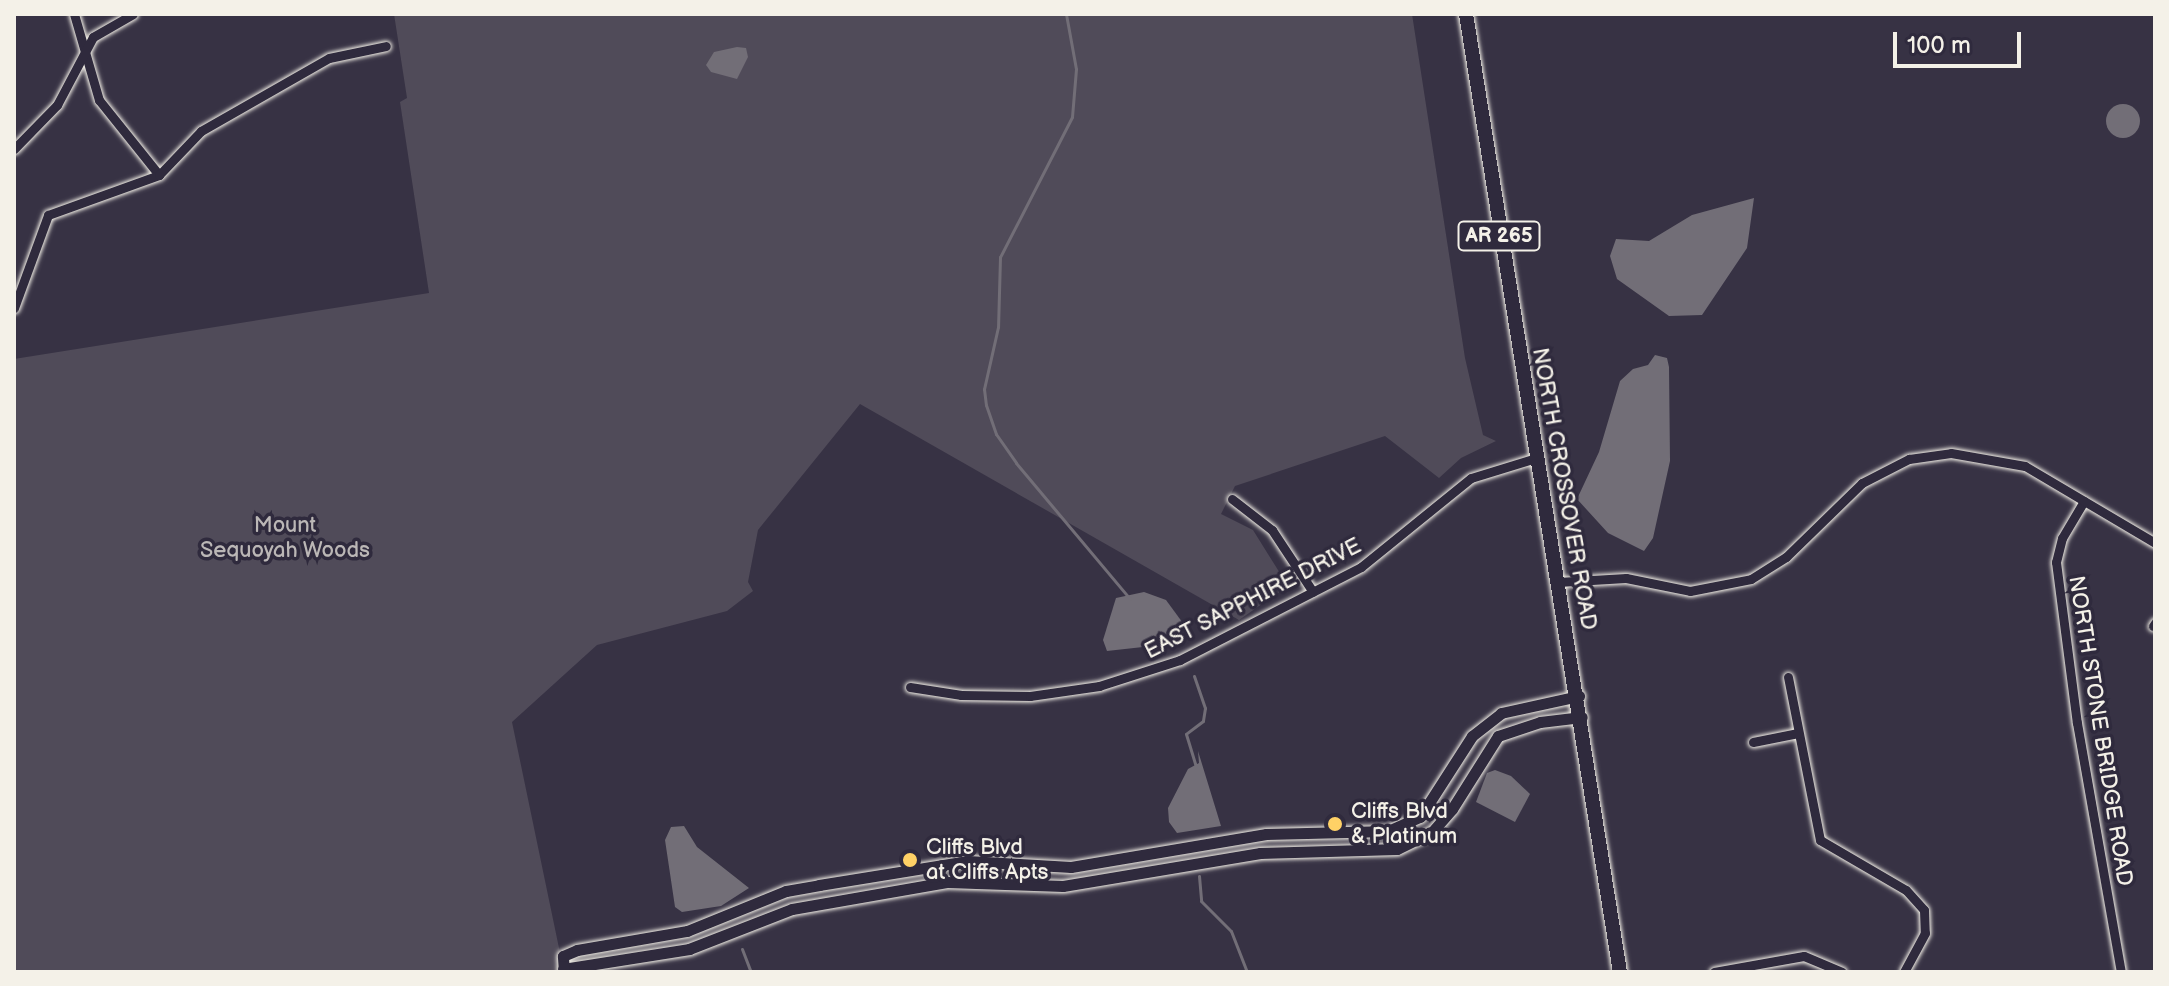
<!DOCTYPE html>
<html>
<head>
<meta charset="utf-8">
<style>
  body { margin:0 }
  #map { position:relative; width:2169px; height:986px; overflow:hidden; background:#373244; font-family:"Balsamiq Sans",sans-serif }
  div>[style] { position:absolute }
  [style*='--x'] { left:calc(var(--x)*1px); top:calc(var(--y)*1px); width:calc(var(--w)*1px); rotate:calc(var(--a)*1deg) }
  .green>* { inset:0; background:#504b59 }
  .water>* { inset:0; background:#726e77 }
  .round { border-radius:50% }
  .stream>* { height:3px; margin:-1.5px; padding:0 1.5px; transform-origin:1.5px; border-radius:1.5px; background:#726e77 }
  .roads { filter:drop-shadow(0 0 2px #f4f1e8) drop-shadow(0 0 2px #f4f1e8) }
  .minor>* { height:9px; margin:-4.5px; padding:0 4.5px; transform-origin:4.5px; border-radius:4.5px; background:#2f2a3d }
  .tertiary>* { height:11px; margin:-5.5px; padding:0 5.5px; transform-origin:5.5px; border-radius:5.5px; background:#2f2a3d }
  .primary>* { height:14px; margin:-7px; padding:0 7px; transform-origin:7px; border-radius:7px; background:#2f2a3d }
  .dots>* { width:22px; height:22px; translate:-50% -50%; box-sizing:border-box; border:4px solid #2f2a3d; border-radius:50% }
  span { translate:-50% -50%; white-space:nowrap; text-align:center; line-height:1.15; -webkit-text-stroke:7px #2f2a3d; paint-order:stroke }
  .shield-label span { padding:2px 6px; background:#2f2a3d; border:2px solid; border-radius:6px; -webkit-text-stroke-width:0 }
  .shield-label { font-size:20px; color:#f4f1e8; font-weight:700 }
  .street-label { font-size:22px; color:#f4f1e8 }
  .park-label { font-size:22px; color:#bbb7b6 }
  .poi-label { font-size:22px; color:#f4f1e8 }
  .left { translate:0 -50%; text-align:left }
  .frame { position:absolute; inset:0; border:16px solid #f4f1e8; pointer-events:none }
  .scale { position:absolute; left:1893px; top:32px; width:128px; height:36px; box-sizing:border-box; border:4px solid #f4f1e8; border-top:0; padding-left:10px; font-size:24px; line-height:28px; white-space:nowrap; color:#f4f1e8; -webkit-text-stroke:6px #2f2a3d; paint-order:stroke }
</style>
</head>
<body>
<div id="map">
  <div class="green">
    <i style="clip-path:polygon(394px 14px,1412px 14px,1465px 358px,1483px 435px,1496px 441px,1461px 458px,1439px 478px,1385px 436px,1235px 486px,1221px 514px,1253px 530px,1288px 586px,1239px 620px,860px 404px,758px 530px,748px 582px,753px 591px,727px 611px,597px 645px,512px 722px,564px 972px,14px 972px,14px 359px,429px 293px,400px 102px,407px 98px)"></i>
  </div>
  <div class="water">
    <i style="clip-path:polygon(737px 47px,746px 48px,748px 57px,737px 79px,711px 72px,706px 65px,714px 52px)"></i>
    <i class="round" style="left:2106px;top:104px;width:34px;height:34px"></i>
    <i style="clip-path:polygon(1754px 198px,1747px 248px,1702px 315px,1669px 316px,1617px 279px,1610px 256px,1616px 239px,1649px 241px,1692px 215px)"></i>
    <i style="clip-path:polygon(1655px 355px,1667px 358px,1669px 367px,1670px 461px,1653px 538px,1644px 551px,1608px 533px,1577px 499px,1599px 452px,1620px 381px,1633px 369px,1648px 365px)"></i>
    <i style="clip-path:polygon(1144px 592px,1166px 600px,1188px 630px,1179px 643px,1107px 651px,1103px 640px,1116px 598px)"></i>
    <i style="clip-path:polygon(1198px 751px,1221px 826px,1177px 833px,1169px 822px,1168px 808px,1188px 769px,1199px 763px)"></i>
    <i style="clip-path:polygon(1495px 770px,1511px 776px,1530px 794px,1515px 822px,1476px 802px,1487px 773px)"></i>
    <i style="clip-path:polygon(684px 826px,697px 847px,749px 888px,721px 906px,682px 912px,675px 907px,665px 840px,671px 827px)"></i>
  </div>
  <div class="stream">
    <i style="--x:1066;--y:14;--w:56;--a:79.7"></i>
    <i style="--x:1076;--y:69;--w:48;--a:94.8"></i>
    <i style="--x:1072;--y:117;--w:157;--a:117.2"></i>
    <i style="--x:1000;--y:257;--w:70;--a:91.6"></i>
    <i style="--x:998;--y:327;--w:64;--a:102.7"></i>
    <i style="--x:984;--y:389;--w:16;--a:83"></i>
    <i style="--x:986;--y:405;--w:31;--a:71"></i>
    <i style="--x:996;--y:434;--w:35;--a:55"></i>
    <i style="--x:1016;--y:463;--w:177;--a:50"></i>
    <i style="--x:1194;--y:676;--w:34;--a:71"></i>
    <i style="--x:1205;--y:708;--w:13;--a:99"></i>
    <i style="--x:1203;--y:721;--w:21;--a:143"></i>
    <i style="--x:1186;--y:734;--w:34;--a:73"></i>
    <i style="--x:1199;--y:876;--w:25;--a:85"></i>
    <i style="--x:1201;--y:901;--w:42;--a:45"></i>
    <i style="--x:1231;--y:931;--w:44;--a:68.7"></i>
    <i style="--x:742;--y:949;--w:25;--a:69"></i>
  </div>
  <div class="roads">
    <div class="minor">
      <i style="--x:74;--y:14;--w:90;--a:73.8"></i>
      <i style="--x:99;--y:100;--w:96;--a:51.3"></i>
      <i style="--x:14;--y:149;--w:62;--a:-45.7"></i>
      <i style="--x:57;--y:105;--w:77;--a:-62.1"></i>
      <i style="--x:93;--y:37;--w:46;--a:-29.9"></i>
      <i style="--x:14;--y:308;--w:99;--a:-69.9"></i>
      <i style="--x:48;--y:215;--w:118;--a:-19.8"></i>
      <i style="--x:159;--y:175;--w:61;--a:-46.3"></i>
      <i style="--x:201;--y:131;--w:147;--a:-29.7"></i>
      <i style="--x:329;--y:58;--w:58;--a:-11.9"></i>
      <i style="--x:1232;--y:499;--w:51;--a:37.8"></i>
      <i style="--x:1272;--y:530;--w:74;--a:56.5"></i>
      <i style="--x:2084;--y:501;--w:43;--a:120.7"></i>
      <i style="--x:2062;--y:538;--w:25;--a:104"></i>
      <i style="--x:2056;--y:562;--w:162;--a:82.6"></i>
      <i style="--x:2077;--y:723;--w:253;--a:80"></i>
      <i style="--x:1558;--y:582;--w:68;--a:-3.4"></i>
      <i style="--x:1626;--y:578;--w:65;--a:11.5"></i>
      <i style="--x:1690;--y:591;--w:62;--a:-11.1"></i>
      <i style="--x:1751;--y:579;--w:41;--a:-32.2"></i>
      <i style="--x:1786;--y:557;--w:106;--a:-44.2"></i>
      <i style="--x:1862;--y:483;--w:53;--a:-27.1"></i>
      <i style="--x:1909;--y:459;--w:42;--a:-8.1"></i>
      <i style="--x:1951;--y:453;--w:75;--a:10"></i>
      <i style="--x:2025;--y:466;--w:151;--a:30.6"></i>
      <i style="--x:2153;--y:626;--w:4;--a:-56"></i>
      <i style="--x:1788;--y:677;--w:166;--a:78.9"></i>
      <i style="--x:1820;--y:840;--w:99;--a:30.2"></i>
      <i style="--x:1906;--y:890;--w:27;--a:48"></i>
      <i style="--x:1924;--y:910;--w:23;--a:88"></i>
      <i style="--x:1925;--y:933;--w:44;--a:118.3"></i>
      <i style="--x:910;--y:687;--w:52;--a:8.9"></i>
      <i style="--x:961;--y:695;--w:69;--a:0.8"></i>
      <i style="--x:1030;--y:696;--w:70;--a:-8.2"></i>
      <i style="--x:1099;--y:686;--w:85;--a:-17.8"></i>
      <i style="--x:1180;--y:660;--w:203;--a:-27.2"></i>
      <i style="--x:1361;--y:567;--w:141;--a:-39"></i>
      <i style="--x:1471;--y:478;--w:68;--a:-17.1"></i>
      <i style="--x:1753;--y:742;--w:46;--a:-11.3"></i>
      <i style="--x:1714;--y:972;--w:91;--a:-10.1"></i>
      <i style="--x:1804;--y:956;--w:41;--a:22.8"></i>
    </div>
    <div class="tertiary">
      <i style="--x:563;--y:969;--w:128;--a:-9"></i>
      <i style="--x:689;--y:949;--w:110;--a:-21.2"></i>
      <i style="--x:792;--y:909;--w:157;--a:-9.9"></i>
      <i style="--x:947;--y:882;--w:116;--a:2"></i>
      <i style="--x:1063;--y:886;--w:200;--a:-9.5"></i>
      <i style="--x:1260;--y:853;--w:137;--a:-1.7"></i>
      <i style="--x:1397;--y:849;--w:39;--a:-26"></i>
      <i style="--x:1432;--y:832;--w:30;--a:-49"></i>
      <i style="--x:1452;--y:809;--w:86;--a:-57.8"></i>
      <i style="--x:1498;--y:736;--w:44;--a:-18.4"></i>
      <i style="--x:1540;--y:722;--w:42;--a:-6.8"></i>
      <i style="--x:564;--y:972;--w:16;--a:-94"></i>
      <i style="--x:563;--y:956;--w:15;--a:-23"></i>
      <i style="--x:577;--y:950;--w:112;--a:-9.8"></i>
      <i style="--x:687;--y:931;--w:107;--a:-22"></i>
      <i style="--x:786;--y:891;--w:34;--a:-10"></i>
      <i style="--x:819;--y:885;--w:151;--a:-9.2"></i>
      <i style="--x:968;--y:861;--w:103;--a:3.3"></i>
      <i style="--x:1071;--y:867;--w:198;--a:-9.6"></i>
      <i style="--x:1266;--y:834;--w:122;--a:-1.4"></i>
      <i style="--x:1388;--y:831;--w:35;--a:-24"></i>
      <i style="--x:1420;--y:817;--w:96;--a:-57.3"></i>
      <i style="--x:1472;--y:736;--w:37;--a:-38"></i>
      <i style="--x:1501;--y:713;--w:80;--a:-12.3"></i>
    </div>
    <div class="primary">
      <i style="--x:1466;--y:14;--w:970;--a:80.87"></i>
    </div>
  </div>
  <div class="dots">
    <i style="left:1335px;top:824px;background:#ffd166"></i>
    <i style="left:910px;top:860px;background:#ffd166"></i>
  </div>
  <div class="shield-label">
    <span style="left:1499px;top:236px">AR 265</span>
  </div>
  <div class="street-label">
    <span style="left:1564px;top:489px;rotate:80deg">NORTH CROSSOVER ROAD</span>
    <span style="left:1253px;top:599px;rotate:-27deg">EAST SAPPHIRE DRIVE</span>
    <span style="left:2100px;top:731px;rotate:81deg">NORTH STONE BRIDGE ROAD</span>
  </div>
  <div class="park-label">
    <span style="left:285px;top:538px">Mount<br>Sequoyah Woods</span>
  </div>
  <div class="poi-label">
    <span class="left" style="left:1351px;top:824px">Cliffs Blvd<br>&amp; Platinum</span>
    <span class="left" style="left:926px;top:860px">Cliffs Blvd<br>at Cliffs Apts</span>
  </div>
  <div class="frame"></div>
  <div class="scale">100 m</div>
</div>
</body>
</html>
